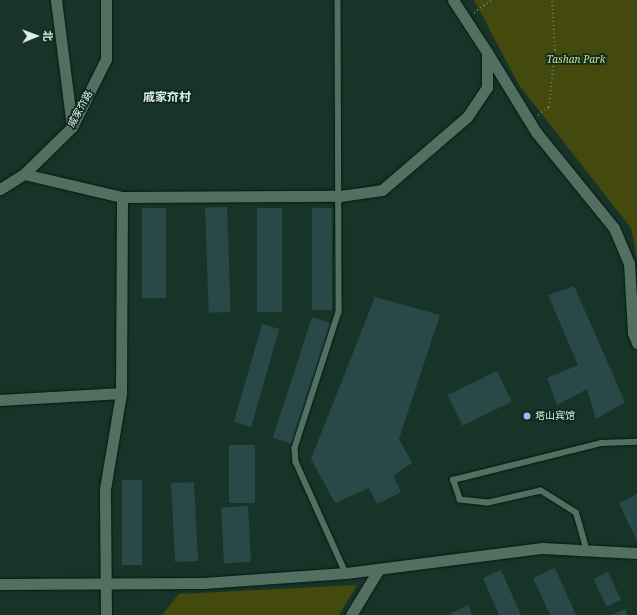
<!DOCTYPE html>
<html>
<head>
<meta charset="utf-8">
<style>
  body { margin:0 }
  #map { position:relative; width:637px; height:615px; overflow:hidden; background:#183328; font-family:"Noto Serif","Noto Sans SC",serif }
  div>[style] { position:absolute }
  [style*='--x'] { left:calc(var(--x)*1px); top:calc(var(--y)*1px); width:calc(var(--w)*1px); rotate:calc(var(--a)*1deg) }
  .green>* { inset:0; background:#444a0d }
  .building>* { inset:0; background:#284947; transform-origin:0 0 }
  .path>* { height:2px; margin-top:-1px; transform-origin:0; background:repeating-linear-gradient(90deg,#677e74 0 1px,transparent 0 4px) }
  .roads { filter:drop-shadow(0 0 1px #011a11) drop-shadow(0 0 1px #011a11) }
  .service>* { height:5.5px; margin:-2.75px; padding:0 2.75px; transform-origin:2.75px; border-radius:2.75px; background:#536f62 }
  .minor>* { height:11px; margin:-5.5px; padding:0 5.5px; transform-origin:5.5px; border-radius:5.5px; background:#536f62 }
  .dots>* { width:11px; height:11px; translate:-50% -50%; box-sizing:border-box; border:2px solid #0e291e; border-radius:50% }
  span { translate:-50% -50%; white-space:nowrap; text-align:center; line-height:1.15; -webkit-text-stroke:3.5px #0e291e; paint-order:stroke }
  .park-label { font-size:10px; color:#d7e385; font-style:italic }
  .street-label { font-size:10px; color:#dfefe8 }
  .poi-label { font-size:10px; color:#dfefe8 }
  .left { translate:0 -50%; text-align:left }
  .quarter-label { font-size:12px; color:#dfefe8; font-weight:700 }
  .north { position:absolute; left:16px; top:16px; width:40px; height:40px; -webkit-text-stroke:3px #0e291e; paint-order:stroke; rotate:89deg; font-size:11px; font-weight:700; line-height:16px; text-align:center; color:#dfefe8 }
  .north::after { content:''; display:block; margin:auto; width:14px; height:18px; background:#dfefe8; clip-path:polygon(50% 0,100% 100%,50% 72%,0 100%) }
</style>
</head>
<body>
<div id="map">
  <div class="green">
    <i style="clip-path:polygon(474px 0,637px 0,637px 259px,631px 228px,519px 85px)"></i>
    <i style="clip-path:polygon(357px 585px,339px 615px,162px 615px,179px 594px)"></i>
  </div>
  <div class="building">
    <i style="left:227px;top:207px;width:105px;height:22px;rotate:88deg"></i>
    <i style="left:142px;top:208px;width:24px;height:90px"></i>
    <i style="left:257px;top:208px;width:25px;height:104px"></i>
    <i style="left:312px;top:208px;width:20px;height:102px"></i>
    <i style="clip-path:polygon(574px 286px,625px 402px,596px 419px,587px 389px,557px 405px,547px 378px,578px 365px,548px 295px)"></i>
    <i style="clip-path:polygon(375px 297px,440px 315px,399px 439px,412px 463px,393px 476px,401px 492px,377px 504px,369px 488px,335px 503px,311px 459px)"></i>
    <i style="left:312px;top:317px;width:20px;height:127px;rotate:18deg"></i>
    <i style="left:262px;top:324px;width:18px;height:102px;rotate:16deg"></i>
    <i style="left:497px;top:371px;width:34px;height:55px;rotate:64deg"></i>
    <i style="left:229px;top:445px;width:26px;height:58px"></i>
    <i style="left:122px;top:480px;width:20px;height:85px"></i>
    <i style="left:194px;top:482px;width:79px;height:23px;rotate:87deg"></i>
    <i style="clip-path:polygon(637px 494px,637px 541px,619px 503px)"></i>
    <i style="left:248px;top:506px;width:56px;height:27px;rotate:87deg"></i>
    <i style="clip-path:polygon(555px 568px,576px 615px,550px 615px,533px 578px)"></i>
    <i style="clip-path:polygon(501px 570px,521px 615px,499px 615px,483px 578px)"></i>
    <i style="left:608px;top:572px;width:31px;height:16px;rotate:65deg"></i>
    <i style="clip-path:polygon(468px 605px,472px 615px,449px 615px,449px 614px)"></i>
    <i style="clip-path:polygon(625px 609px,627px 615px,612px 615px)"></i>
  </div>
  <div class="path">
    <i style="--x:474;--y:13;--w:21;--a:-37"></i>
    <i style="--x:538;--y:115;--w:14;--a:-36"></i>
    <i style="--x:549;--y:107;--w:57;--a:-84"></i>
    <i style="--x:555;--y:50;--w:50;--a:-93.4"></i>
  </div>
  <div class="roads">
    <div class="service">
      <i style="--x:338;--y:0;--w:312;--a:89.8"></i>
      <i style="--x:339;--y:312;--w:143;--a:107.9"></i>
      <i style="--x:295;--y:448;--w:14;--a:86"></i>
      <i style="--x:296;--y:462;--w:122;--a:65.8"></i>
      <i style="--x:586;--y:548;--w:36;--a:-106"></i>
      <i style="--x:576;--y:513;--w:41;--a:-147.8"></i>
      <i style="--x:541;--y:491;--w:54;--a:167.2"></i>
      <i style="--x:488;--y:503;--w:28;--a:-174"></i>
      <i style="--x:460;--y:500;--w:21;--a:-109"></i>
      <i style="--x:453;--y:480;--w:153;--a:-14"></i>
      <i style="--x:601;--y:443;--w:36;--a:-2"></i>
    </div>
    <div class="minor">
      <i style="--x:56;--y:0;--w:127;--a:82.8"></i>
      <i style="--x:487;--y:52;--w:94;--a:58.5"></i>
      <i style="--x:536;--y:132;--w:124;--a:50.9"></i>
      <i style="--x:614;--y:228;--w:38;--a:67"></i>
      <i style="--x:629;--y:263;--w:70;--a:86.7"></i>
      <i style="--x:633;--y:333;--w:11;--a:68"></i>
      <i style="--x:24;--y:174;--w:101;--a:13.2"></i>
      <i style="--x:122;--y:197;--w:218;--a:-0.3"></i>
      <i style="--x:340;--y:196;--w:42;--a:-8.1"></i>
      <i style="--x:382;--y:190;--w:112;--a:-40.7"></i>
      <i style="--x:467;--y:117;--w:36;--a:-56"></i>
      <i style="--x:487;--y:87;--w:35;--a:-90"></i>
      <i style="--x:487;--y:52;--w:62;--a:-123.2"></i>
      <i style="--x:0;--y:189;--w:28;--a:-32"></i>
      <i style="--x:24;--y:174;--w:67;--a:-44.4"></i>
      <i style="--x:72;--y:127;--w:76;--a:-63.4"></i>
      <i style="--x:106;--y:59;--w:59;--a:-90"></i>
      <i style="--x:0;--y:400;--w:121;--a:-3.3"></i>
      <i style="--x:0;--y:584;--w:203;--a:-0.3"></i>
      <i style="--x:203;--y:583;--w:143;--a:-4"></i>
      <i style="--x:346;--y:573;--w:198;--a:-7.3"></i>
      <i style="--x:542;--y:548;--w:95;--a:3"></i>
      <i style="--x:106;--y:615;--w:126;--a:-90.5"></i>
      <i style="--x:105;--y:489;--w:97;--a:-80.5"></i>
      <i style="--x:121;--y:393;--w:196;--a:-89.7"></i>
      <i style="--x:351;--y:615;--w:54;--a:-58.7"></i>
    </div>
  </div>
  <div class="dots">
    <i style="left:527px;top:416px;background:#b7abf7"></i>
  </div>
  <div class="park-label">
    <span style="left:576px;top:60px">Tashan Park</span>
  </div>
  <div class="street-label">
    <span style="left:80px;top:109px;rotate:-61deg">威家夼路</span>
  </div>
  <div class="poi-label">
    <span class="left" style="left:535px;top:416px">塔山宾馆</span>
  </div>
  <div class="quarter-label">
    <span style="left:167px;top:97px">戚家夼村</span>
  </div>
  <div class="north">北</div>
</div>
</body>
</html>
